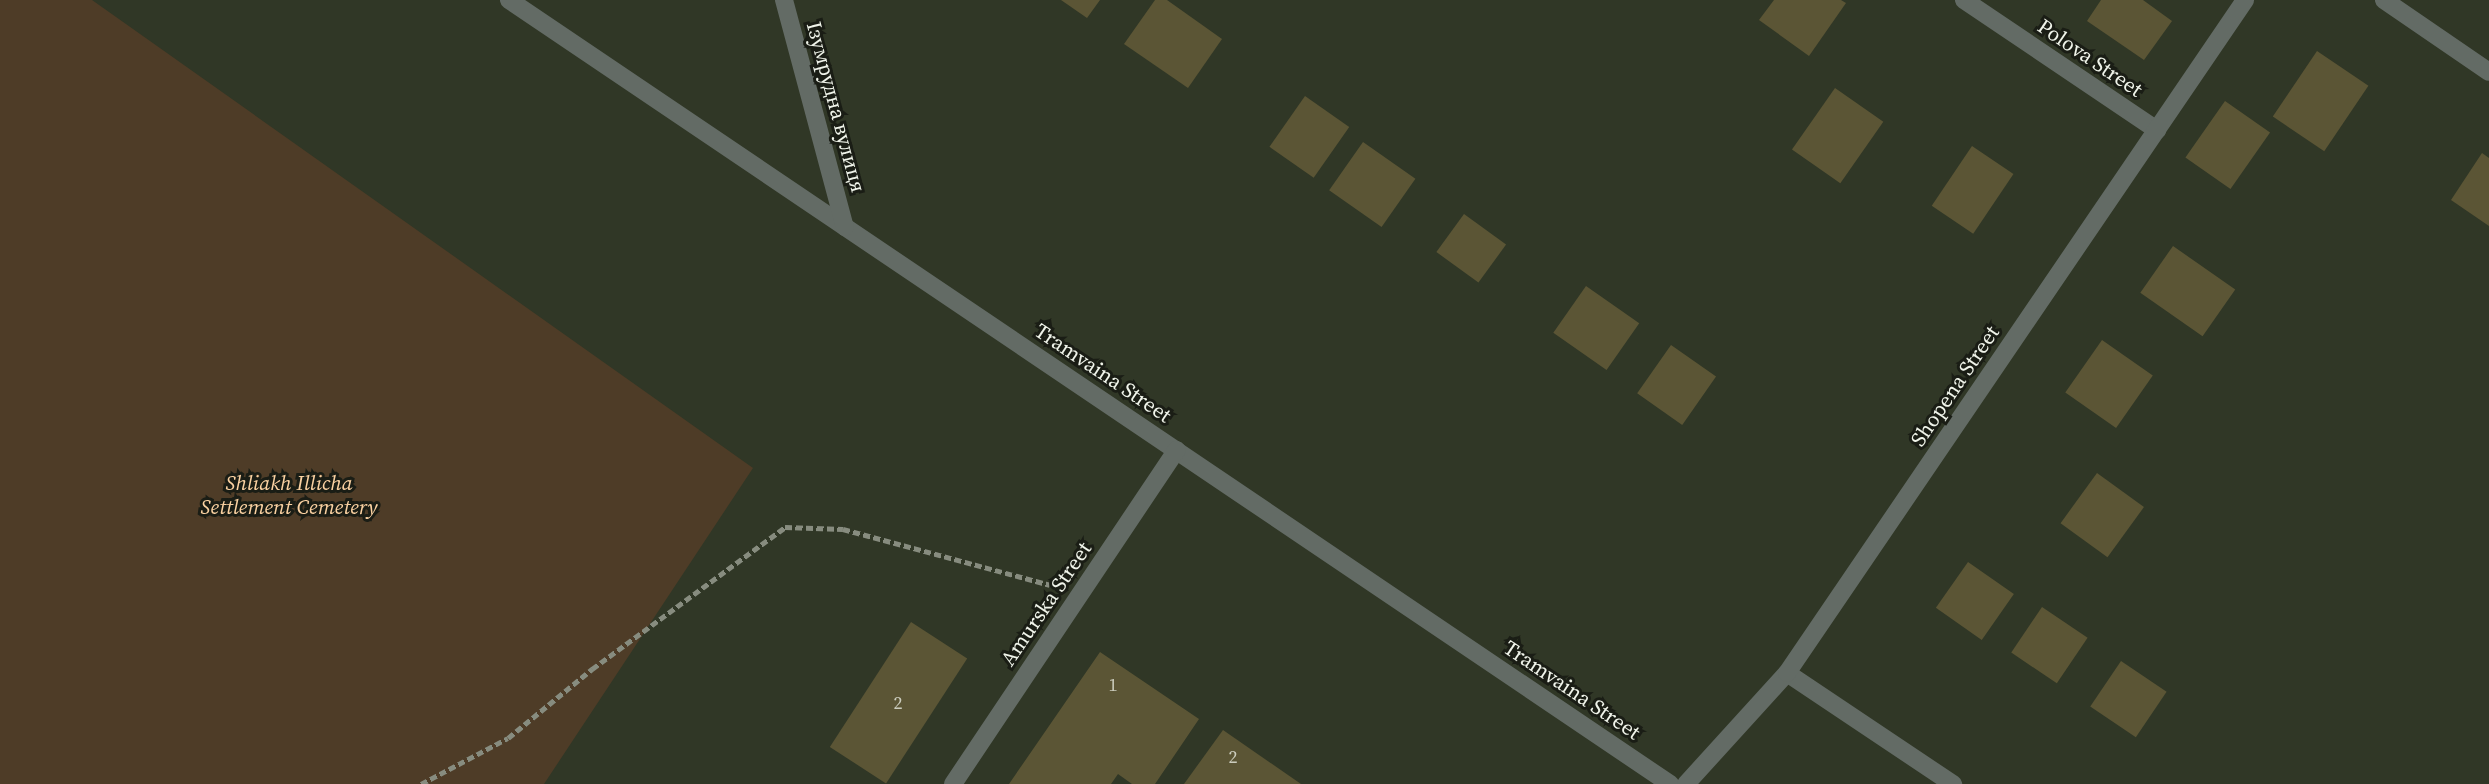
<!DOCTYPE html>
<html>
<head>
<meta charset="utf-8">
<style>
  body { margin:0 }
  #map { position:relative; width:2489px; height:784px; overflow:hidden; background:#303726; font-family:"Source Serif 4",serif }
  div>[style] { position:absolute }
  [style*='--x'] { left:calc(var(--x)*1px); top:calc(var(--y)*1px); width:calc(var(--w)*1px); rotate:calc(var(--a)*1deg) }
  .green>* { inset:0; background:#4e3c27 }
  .building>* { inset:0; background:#5b5535; transform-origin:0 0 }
  .path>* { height:4.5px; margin-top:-2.25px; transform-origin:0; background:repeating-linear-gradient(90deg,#878c7f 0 7px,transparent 0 10.5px) }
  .minor>* { height:18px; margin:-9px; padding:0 9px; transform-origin:9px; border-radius:9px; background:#636b65 }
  span { translate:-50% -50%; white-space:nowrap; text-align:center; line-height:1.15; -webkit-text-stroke:6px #1a1d15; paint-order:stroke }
  .number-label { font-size:18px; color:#cbccbd }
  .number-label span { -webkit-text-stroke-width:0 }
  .street-label { font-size:21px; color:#f0f4ea }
  .park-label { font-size:21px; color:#fbd2a2; font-style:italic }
</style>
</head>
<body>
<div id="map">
  <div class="green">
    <i style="clip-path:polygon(0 0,92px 0,753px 468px,544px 784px,0 784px)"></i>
  </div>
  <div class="building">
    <i style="clip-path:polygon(1061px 0,1100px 0,1087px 18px)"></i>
    <i style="clip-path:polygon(1155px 0,1167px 0,1222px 39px,1188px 88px,1124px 44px)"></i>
    <i style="clip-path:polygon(1774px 0,1841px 0,1846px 3px,1809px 56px,1759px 20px)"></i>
    <i style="clip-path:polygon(2101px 0,2143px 0,2172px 21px,2144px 60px,2087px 21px)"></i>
    <i style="left:2317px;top:51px;width:62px;height:79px;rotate:34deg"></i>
    <i style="left:1835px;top:88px;width:59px;height:75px;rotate:35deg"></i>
    <i style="left:1305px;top:96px;width:54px;height:62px;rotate:35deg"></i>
    <i style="left:2225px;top:101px;width:55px;height:69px;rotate:35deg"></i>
    <i style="left:1363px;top:142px;width:64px;height:59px;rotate:35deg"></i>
    <i style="left:1972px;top:146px;width:50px;height:72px;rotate:34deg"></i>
    <i style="clip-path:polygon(2482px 153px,2489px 158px,2489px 226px,2451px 200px)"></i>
    <i style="left:1464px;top:214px;width:52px;height:47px;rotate:36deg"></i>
    <i style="left:2173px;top:246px;width:76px;height:57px;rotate:35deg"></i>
    <i style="left:1586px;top:286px;width:65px;height:57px;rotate:35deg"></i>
    <i style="left:2102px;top:340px;width:62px;height:64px;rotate:35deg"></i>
    <i style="left:1671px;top:345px;width:55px;height:59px;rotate:35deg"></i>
    <i style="left:2097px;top:473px;width:58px;height:62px;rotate:36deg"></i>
    <i style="left:1968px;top:562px;width:56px;height:56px;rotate:35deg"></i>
    <i style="left:2042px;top:607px;width:55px;height:55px;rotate:34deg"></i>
    <i style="left:911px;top:622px;width:67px;height:149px;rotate:33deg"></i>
    <i style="clip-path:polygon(1100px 652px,1199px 719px,1155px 784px,1132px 784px,1118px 774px,1111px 784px,1009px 784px)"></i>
    <i style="left:2121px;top:661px;width:55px;height:55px;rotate:34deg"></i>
    <i style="clip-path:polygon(1223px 730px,1301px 784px,1184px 784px)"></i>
  </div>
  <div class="path">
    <i style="--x:421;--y:784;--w:98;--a:-27.9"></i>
    <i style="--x:508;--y:738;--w:109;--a:-39.4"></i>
    <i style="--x:592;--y:669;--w:240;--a:-36.3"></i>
    <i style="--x:785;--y:527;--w:58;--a:2"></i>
    <i style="--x:843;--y:529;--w:214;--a:15.1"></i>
  </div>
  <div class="minor">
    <i style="--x:509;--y:0;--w:1401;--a:34.03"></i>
    <i style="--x:784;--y:0;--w:235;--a:75"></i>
    <i style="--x:1964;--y:0;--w:233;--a:34"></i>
    <i style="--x:2384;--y:0;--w:127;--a:34.4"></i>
    <i style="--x:1787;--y:673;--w:200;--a:33.8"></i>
    <i style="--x:953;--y:784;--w:402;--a:-56.2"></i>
    <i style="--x:1686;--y:784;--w:150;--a:-47.7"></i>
    <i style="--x:1787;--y:673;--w:814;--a:-55.76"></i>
  </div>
  <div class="number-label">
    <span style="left:1113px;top:685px">1</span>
    <span style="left:898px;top:703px">2</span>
    <span style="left:1233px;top:757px">2</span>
  </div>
  <div class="street-label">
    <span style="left:2090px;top:58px;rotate:34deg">Polova Street</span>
    <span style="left:836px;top:107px;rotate:75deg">Ізумрудна вулиця</span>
    <span style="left:1103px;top:373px;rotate:34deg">Tramvaina Street</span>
    <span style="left:1955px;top:386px;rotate:-56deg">Shopena Street</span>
    <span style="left:1046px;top:604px;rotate:-56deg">Amurska Street</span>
    <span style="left:1572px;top:690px;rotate:34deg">Tramvaina Street</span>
  </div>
  <div class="park-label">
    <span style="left:289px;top:495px">Shliakh Illicha<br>Settlement Cemetery</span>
  </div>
</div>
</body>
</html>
